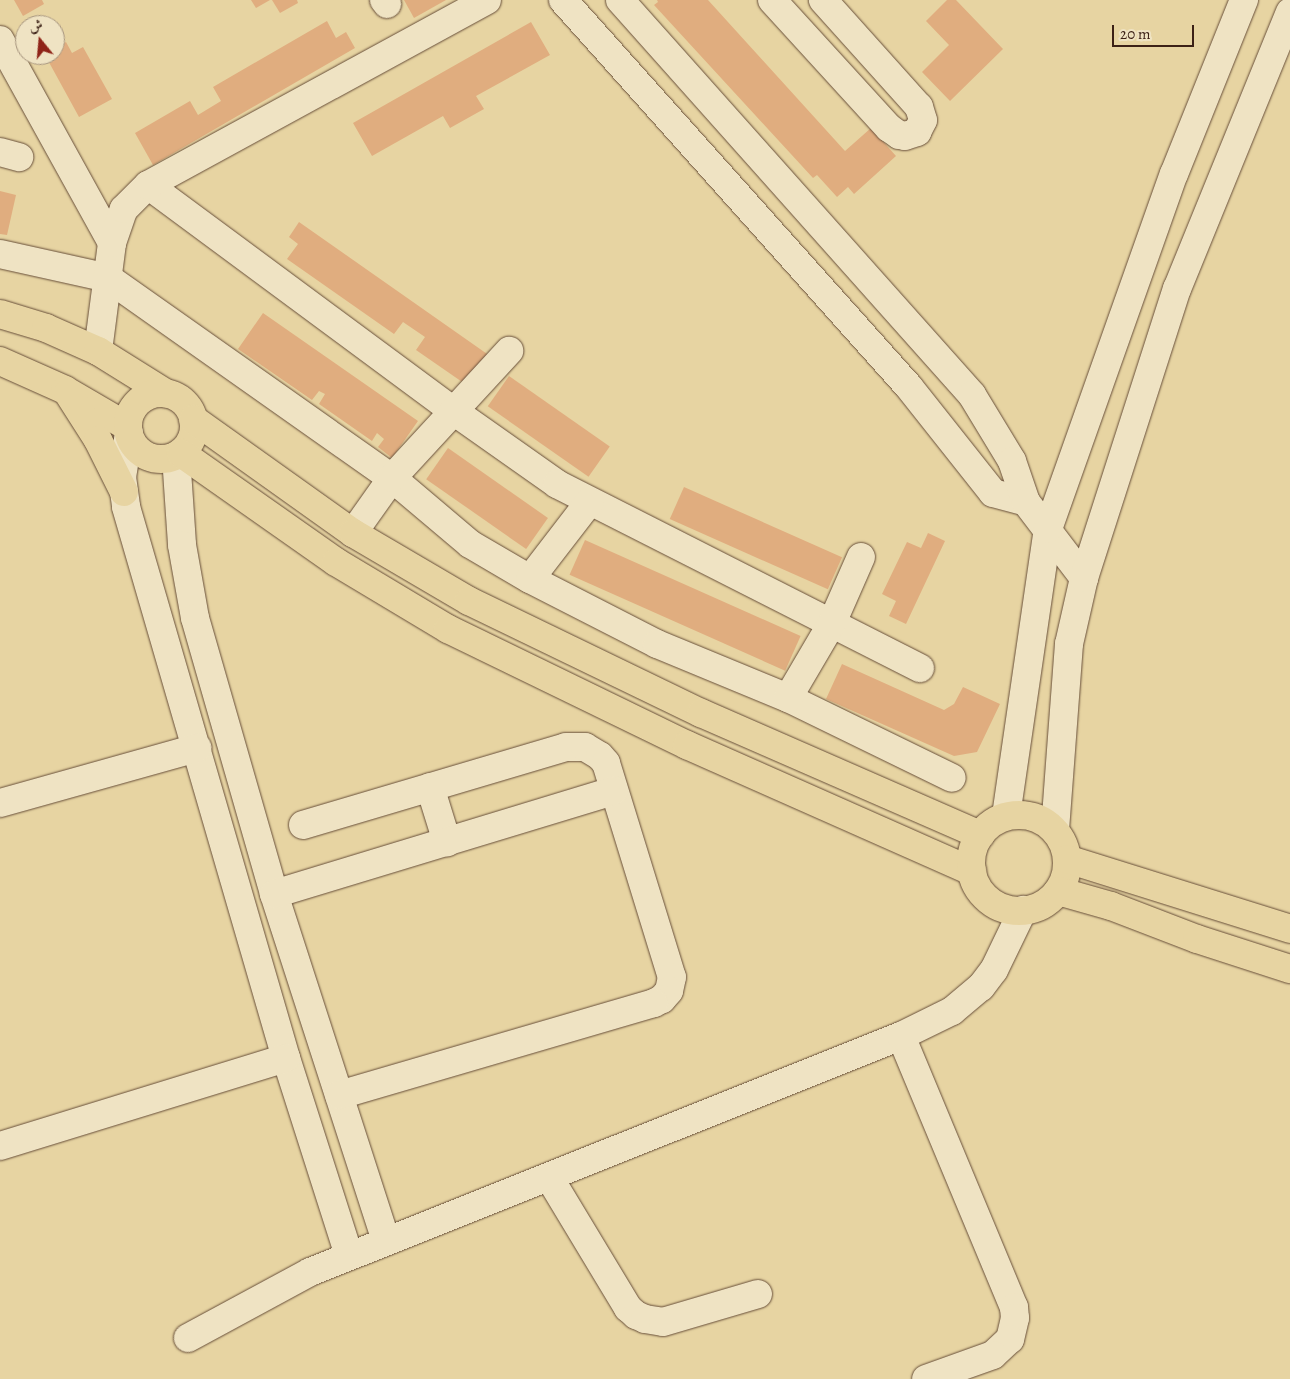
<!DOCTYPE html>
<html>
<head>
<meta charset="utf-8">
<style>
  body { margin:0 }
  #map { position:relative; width:1290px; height:1379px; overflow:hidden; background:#e7d4a2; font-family:Alegreya,Amiri,serif }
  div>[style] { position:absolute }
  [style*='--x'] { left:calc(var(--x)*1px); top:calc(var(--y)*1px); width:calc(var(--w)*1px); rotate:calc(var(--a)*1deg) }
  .building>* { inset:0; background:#e0ad7f; transform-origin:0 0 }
  .roads { filter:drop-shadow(0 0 1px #674e39) drop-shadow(0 0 1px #674e39) }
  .minor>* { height:28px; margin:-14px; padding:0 14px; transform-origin:14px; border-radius:14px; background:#efe3c3 }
  .major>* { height:28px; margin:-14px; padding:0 14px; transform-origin:14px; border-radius:14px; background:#e7d4a2 }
  .major>.ring { margin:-14px; padding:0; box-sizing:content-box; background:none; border:28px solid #e7d4a2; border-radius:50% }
  span { translate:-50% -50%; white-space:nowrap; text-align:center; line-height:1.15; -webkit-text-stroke:4px #efe3c3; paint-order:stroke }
  .north { position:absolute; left:15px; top:15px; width:50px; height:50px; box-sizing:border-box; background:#efe3c3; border:1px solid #a7957e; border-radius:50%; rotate:343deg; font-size:14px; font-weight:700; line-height:20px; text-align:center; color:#3c2116 }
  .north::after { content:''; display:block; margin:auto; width:18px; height:22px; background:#8f2418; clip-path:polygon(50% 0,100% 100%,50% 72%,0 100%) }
  .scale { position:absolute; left:1112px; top:25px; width:82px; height:22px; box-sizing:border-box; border:2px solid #3c2116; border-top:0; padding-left:6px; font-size:15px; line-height:18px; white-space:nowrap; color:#3c2116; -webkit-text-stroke:4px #efe3c3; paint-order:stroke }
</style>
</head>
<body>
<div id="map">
  <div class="building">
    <i style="clip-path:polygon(14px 0,42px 0,44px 4px,23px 16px)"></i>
    <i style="clip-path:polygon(251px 0,270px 0,256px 8px)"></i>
    <i style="clip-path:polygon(272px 0,297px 0,298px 3px,280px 13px)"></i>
    <i style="clip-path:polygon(404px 0,446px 0,414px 18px)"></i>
    <i style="clip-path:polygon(657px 0,708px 0,845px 151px,871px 128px,896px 156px,854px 194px,848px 187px,837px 197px,817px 175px,813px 178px,654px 5px,658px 2px)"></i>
    <i style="clip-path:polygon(947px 0,956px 0,1003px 49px,950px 101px,922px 72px,949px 45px,926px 21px)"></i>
    <i style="clip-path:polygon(327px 21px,336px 38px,346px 32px,355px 48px,153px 165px,135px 133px,190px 101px,198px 115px,221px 101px,213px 87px)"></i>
    <i style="clip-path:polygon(531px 22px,550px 55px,476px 96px,484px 109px,450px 128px,443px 116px,372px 156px,353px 123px)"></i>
    <i style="clip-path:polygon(66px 42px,72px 53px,83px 47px,112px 99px,79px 117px,45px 55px,55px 55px,55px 48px)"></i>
    <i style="clip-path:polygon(0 191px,16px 195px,7px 235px,0 234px)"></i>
    <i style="clip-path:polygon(299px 222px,490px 356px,468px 386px,416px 350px,425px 337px,403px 322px,394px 334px,287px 259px,298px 244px,289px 237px)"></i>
    <i style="clip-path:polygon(263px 313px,418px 421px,392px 458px,378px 447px,384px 439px,377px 433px,372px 441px,319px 404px,325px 394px,319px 391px,312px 400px,238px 349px)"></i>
    <i style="left:509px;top:376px;width:123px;height:37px;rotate:35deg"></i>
    <i style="left:448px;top:448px;width:122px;height:38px;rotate:35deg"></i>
    <i style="left:684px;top:487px;width:173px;height:35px;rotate:24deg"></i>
    <i style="clip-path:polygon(928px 533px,945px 541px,906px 624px,889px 616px,896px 601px,882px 594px,907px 542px,921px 548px)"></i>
    <i style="left:585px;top:540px;width:236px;height:38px;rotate:24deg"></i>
    <i style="clip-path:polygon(842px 664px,944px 710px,954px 704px,963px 687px,1000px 704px,977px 752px,954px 756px,826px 699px)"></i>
  </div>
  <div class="roads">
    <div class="minor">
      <i style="--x:384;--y:0;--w:5;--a:53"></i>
      <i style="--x:563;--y:0;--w:519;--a:48.2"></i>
      <i style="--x:909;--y:387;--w:135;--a:51.6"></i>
      <i style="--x:993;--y:493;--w:34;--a:15"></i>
      <i style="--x:620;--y:0;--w:529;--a:48.29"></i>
      <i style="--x:972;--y:395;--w:77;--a:58.8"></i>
      <i style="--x:1012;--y:461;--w:43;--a:71.1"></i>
      <i style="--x:1026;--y:502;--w:96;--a:52.7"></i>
      <i style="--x:772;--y:0;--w:173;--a:47.6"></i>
      <i style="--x:889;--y:128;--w:12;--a:35"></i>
      <i style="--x:899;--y:135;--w:6;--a:9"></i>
      <i style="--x:905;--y:136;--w:13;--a:-18"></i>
      <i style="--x:917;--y:132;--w:13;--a:-63"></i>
      <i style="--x:923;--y:120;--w:14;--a:-107"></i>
      <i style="--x:919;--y:107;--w:144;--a:-131.9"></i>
      <i style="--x:0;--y:40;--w:232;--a:61.1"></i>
      <i style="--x:0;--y:152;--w:20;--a:15"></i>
      <i style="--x:148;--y:185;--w:382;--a:36.5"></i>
      <i style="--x:455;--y:412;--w:125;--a:35.2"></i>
      <i style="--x:557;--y:484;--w:407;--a:26.9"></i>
      <i style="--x:0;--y:254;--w:111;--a:12.5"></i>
      <i style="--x:108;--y:278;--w:347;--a:35.2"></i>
      <i style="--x:392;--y:478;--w:102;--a:40.2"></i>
      <i style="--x:470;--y:544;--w:69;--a:30.3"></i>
      <i style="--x:530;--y:579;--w:143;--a:27.1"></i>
      <i style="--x:657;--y:644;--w:142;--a:22.4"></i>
      <i style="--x:788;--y:698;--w:182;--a:26"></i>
      <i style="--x:98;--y:351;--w:109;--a:-82.6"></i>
      <i style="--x:112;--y:243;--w:36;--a:-71"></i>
      <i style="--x:124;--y:209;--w:34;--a:-45"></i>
      <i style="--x:148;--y:185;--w:386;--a:-28.6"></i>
      <i style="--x:129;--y:433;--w:45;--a:99"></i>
      <i style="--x:122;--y:477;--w:30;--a:82"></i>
      <i style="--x:126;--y:507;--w:574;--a:73.81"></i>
      <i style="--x:286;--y:1058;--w:207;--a:72.3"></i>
      <i style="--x:176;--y:456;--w:89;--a:86.1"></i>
      <i style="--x:182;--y:545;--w:74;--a:79.9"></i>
      <i style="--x:195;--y:618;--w:287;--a:74"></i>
      <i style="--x:274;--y:894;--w:365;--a:72.1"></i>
      <i style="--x:353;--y:533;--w:67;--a:-54.7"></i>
      <i style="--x:392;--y:478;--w:173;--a:-47.3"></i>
      <i style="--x:530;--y:579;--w:98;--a:-52.4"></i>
      <i style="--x:788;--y:698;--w:87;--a:-59.6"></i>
      <i style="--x:832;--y:623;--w:72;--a:-66.3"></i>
      <i style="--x:430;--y:787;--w:58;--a:72.8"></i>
      <i style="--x:0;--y:803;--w:205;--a:-15.6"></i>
      <i style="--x:1006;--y:816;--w:290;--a:-81.7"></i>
      <i style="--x:1048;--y:529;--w:377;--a:-70.5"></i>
      <i style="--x:1174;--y:174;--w:188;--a:-68.1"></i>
      <i style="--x:303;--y:825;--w:274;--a:-16.5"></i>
      <i style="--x:566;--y:747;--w:19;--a:0"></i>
      <i style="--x:585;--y:747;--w:17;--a:31"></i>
      <i style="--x:600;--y:756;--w:9;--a:49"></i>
      <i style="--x:606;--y:763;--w:224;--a:72.9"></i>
      <i style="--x:672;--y:977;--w:14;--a:102"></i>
      <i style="--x:669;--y:991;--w:11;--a:131"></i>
      <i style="--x:662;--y:999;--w:9;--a:153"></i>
      <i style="--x:654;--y:1003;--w:328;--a:163.7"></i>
      <i style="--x:1055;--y:830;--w:187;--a:-85.7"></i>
      <i style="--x:1069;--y:644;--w:68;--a:-77.2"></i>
      <i style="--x:1084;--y:578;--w:304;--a:-72.2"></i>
      <i style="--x:1177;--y:289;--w:299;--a:-67.8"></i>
      <i style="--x:274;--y:894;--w:355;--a:-16.9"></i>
      <i style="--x:901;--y:1036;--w:294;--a:67.4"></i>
      <i style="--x:1014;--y:1307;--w:11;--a:85"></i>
      <i style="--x:1015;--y:1318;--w:22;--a:103"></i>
      <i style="--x:1010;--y:1339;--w:23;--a:137"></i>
      <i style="--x:993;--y:1355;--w:71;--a:160.3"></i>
      <i style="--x:0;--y:1146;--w:299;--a:-17.1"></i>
      <i style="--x:549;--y:1177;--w:153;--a:58.9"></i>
      <i style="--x:628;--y:1308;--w:11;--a:41"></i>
      <i style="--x:636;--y:1315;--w:10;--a:24"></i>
      <i style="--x:645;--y:1319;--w:18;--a:9"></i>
      <i style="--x:663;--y:1322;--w:99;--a:-16.4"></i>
      <i style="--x:188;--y:1338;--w:139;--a:-28.4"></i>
      <i style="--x:310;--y:1272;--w:636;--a:-21.77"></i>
      <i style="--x:901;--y:1036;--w:57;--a:-26.1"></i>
      <i style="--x:952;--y:1011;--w:38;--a:-40"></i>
      <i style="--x:981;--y:987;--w:21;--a:-53"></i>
      <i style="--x:994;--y:970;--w:67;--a:-64.2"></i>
    </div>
    <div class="major">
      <i style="--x:0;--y:314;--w:48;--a:16.9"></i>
      <i style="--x:46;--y:328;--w:57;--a:23.9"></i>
      <i style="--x:98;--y:351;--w:81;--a:31.9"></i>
      <i style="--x:0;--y:361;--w:71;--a:24"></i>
      <i style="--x:65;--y:390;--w:73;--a:30.4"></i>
      <i style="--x:68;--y:393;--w:56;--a:57.4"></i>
      <i style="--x:98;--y:440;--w:58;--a:63.4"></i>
      <i class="ring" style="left:128px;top:393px;width:38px;height:38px"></i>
      <i style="--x:193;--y:419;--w:196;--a:35.5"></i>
      <i style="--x:353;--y:533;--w:134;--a:30.4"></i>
      <i style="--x:469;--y:601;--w:258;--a:25.8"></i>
      <i style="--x:701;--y:713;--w:305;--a:23.6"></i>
      <i style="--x:181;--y:453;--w:189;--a:35.1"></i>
      <i style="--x:336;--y:562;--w:131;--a:30.9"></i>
      <i style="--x:448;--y:629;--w:266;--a:25.9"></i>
      <i style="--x:687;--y:745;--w:312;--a:23.9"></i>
      <i class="ring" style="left:971px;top:815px;width:68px;height:68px"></i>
      <i style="--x:1067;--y:859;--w:234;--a:17.4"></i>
      <i style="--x:1058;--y:891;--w:55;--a:15.8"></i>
      <i style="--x:1111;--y:906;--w:92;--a:21"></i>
      <i style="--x:1197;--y:939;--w:98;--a:17.9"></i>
    </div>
  </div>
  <div class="north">ش</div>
  <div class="scale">20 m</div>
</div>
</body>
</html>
